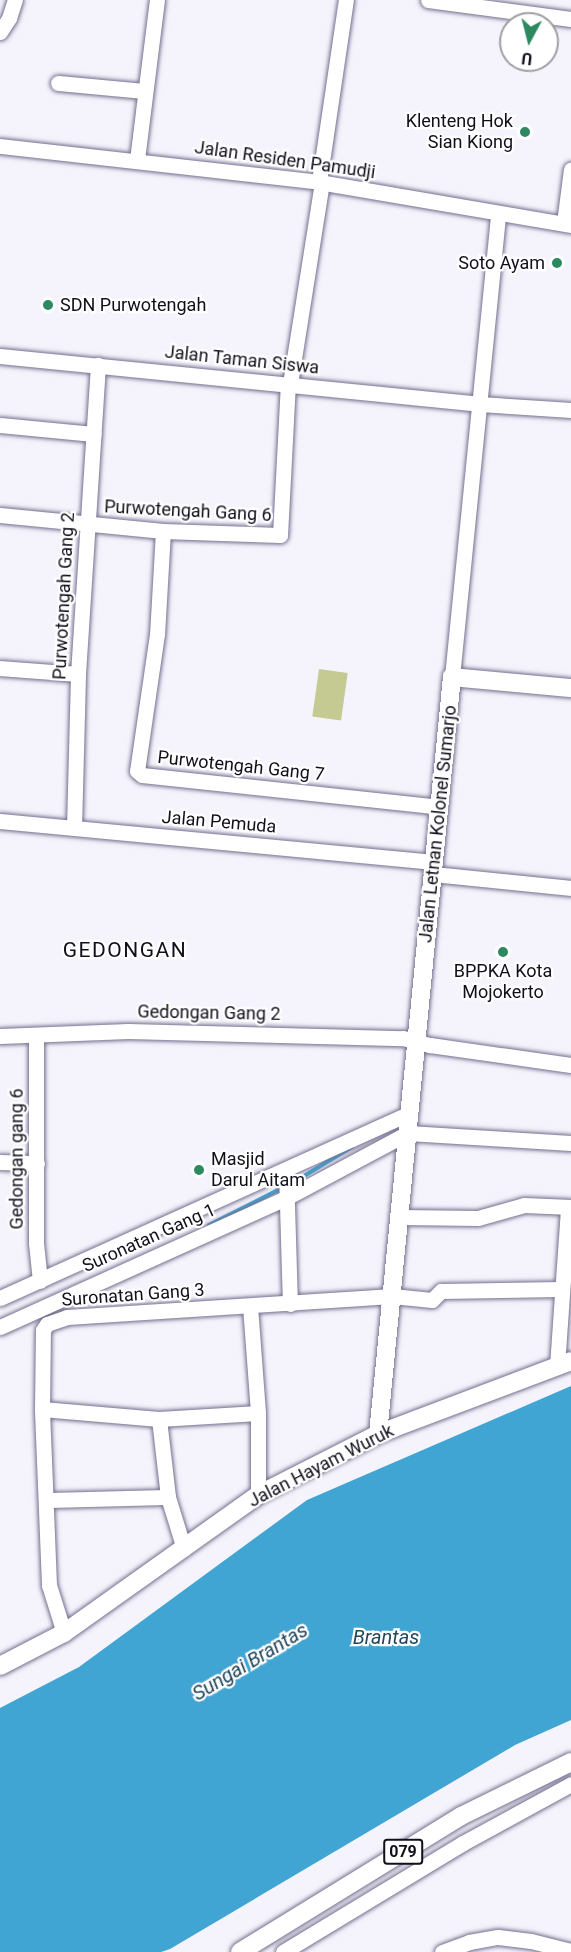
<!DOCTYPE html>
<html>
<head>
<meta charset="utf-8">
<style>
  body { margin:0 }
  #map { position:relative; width:571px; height:1952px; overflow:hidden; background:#f5f4fc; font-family:Roboto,sans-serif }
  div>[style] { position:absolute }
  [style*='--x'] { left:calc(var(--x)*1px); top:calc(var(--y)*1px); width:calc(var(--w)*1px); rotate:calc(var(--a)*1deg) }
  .green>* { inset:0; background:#c5ca92; transform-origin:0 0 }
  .water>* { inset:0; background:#41a5d3 }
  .stream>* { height:4px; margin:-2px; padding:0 2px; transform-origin:2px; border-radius:2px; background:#41a5d3 }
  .roads { filter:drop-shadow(0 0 2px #756f8f) drop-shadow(0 0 2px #756f8f) }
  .minor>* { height:15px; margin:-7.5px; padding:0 7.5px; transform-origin:7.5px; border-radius:7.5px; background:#fff }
  .major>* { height:18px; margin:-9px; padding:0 9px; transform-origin:9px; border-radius:9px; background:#fff }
  .dots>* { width:16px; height:16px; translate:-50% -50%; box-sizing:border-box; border:3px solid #fff; border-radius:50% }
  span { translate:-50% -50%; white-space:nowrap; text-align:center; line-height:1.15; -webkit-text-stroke:4.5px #fff; paint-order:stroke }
  .shield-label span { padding:2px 4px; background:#fff; border:2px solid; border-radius:4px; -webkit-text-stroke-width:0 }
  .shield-label { font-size:16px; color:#120f1b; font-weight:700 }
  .poi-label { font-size:18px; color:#120f1b }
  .right { translate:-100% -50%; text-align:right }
  .left { translate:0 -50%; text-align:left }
  .street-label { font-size:18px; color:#120f1b }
  .water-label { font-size:20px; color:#1f485c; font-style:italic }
  .quarter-label { font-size:21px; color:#120f1b; letter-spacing:1.5px }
  .north { position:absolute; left:499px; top:12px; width:60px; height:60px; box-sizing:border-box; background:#fff; border:2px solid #a09fa4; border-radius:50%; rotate:187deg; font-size:16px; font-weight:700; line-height:24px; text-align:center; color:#120f1b }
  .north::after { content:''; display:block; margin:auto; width:21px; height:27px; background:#2d8960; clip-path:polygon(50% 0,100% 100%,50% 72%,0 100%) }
</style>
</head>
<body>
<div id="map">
  <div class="green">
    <i style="left:319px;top:669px;width:29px;height:48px;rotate:8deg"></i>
  </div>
  <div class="water">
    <i style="clip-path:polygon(571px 1386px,571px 1720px,515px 1745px,170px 1949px,161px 1952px,0 1952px,0 1708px,79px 1667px,307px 1500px)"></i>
  </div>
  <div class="stream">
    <i style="--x:289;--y:1185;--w:74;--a:-31.1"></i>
    <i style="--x:209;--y:1225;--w:82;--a:-26.9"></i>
  </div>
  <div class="roads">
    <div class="minor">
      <i style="--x:428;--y:0;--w:144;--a:7.6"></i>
      <i style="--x:0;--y:32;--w:17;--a:-57"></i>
      <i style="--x:9;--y:18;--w:19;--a:-72"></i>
      <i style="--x:58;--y:83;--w:87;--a:5.3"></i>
      <i style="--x:0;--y:146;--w:321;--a:6.4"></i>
      <i style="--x:319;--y:182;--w:256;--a:9.7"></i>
      <i style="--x:137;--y:160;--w:161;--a:-82.9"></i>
      <i style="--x:319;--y:182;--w:184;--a:-81.6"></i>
      <i style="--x:564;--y:223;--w:54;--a:-82.6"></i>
      <i style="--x:0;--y:356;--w:481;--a:5.7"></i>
      <i style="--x:479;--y:404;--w:92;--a:3.7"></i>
      <i style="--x:290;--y:384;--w:204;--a:-81"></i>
      <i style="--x:0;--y:425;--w:94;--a:5.5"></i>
      <i style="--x:0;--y:515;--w:164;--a:5.6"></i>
      <i style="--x:163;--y:531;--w:117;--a:2"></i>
      <i style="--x:280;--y:535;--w:151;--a:-87"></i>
      <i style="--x:163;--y:531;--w:103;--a:93.3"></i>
      <i style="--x:157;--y:634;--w:138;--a:98.3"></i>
      <i style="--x:137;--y:771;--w:6;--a:39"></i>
      <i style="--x:142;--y:775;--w:300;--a:6.1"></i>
      <i style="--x:0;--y:668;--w:78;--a:4.4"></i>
      <i style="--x:452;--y:677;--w:465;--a:-84.3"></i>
      <i style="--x:0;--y:821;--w:436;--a:5.4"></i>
      <i style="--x:74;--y:828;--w:154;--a:-88.5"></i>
      <i style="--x:78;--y:674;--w:310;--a:-86.3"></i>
      <i style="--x:433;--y:874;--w:139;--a:5.8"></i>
      <i style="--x:0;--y:1036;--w:128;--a:-2.2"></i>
      <i style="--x:128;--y:1031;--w:275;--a:1.5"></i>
      <i style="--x:403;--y:1038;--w:28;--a:15"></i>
      <i style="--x:430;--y:1045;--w:142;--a:8.1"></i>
      <i style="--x:36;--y:1036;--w:207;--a:90"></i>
      <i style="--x:36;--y:1243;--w:38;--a:84"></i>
      <i style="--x:0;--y:1162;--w:37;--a:2"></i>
      <i style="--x:286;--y:1171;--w:133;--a:88.3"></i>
      <i style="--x:400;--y:1217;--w:78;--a:0.7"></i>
      <i style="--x:478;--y:1218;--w:48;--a:-15.8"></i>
      <i style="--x:524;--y:1205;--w:47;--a:2.4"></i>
      <i style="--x:0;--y:1298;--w:450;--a:-24.3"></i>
      <i style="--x:250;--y:1306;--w:107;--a:85.7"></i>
      <i style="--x:258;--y:1413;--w:82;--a:90"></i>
      <i style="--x:0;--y:1327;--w:316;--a:-24.3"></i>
      <i style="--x:288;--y:1197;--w:136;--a:-28.1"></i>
      <i style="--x:408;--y:1133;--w:163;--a:3.5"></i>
      <i style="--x:557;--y:1366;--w:159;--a:-86"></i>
      <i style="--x:42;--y:1409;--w:117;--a:4.9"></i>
      <i style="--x:159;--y:1419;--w:99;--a:-3.5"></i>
      <i style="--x:159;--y:1419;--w:79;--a:83.4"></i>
      <i style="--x:168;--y:1497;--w:54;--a:72.9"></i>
      <i style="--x:47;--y:1500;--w:121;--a:-1.4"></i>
      <i style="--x:64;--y:1633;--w:50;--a:-107.4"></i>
      <i style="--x:49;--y:1585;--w:176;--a:-92.3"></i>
      <i style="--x:42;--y:1409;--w:79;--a:-89.3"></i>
      <i style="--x:43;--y:1330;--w:7;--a:-56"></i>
      <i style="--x:47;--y:1324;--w:21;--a:-19"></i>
      <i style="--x:67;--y:1317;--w:326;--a:-3.7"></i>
      <i style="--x:392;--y:1296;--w:40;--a:5.7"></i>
      <i style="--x:432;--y:1300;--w:13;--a:-45"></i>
      <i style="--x:441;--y:1291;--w:120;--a:-1"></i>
      <i style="--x:283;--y:1952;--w:210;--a:-31.2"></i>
      <i style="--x:463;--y:1843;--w:123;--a:-28.6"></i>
      <i style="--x:442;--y:1952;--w:29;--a:-20"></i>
      <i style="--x:469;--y:1942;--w:29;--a:-10"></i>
      <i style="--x:498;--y:1937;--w:33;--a:7"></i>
      <i style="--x:531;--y:1941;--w:41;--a:14"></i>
    </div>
    <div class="major">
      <i style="--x:378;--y:1434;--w:761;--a:-84.42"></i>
      <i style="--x:452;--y:677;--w:120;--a:5.3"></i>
      <i style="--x:0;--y:1666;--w:72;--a:-27.3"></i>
      <i style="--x:64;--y:1633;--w:238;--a:-35.4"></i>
      <i style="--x:258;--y:1495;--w:135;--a:-26.9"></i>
      <i style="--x:378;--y:1434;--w:206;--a:-20.7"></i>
      <i style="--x:240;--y:1952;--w:259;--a:-31.6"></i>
      <i style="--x:461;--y:1816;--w:123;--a:-26.1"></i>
    </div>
  </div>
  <div class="dots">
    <i style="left:525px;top:132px;background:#2d8960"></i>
    <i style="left:557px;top:263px;background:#2d8960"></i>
    <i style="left:48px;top:305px;background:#2d8960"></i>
    <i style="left:503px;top:952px;background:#2d8960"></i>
    <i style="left:199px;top:1170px;background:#2d8960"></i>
  </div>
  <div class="shield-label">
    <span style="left:403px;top:1852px">079</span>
  </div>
  <div class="poi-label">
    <span class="right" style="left:513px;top:132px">Klenteng Hok<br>Sian Kiong</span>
    <span class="right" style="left:545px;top:263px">Soto Ayam</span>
    <span class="left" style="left:60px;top:305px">SDN Purwotengah</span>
    <span style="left:503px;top:982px">BPPKA Kota<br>Mojokerto</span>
    <span class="left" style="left:211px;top:1170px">Masjid<br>Darul Aitam</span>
  </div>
  <div class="street-label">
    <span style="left:285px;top:160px;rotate:8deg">Jalan Residen Pamudji</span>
    <span style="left:242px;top:360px;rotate:6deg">Jalan Taman Siswa</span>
    <span style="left:188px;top:511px;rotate:3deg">Purwotengah Gang 6</span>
    <span style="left:64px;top:596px;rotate:-87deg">Purwotengah Gang 2</span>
    <span style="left:241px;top:766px;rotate:6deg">Purwotengah Gang 7</span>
    <span style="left:219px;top:822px;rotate:5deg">Jalan Pemuda</span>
    <span style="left:438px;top:824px;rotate:-84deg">Jalan Letnan Kolonel Sumarjo</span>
    <span style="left:209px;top:1013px;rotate:1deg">Gedongan Gang 2</span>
    <span style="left:17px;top:1159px;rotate:-90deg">Gedongan gang 6</span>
    <span style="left:149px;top:1238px;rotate:-24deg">Suronatan Gang 1</span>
    <span style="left:133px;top:1295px;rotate:-4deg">Suronatan Gang 3</span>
    <span style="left:321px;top:1466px;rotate:-27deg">Jalan Hayam Wuruk</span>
  </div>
  <div class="water-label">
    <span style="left:386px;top:1637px">Brantas</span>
    <span style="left:250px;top:1662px;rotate:-31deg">Sungai Brantas</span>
  </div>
  <div class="quarter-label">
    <span style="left:125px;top:950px">GEDONGAN</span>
  </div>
  <div class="north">U</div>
</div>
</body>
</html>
